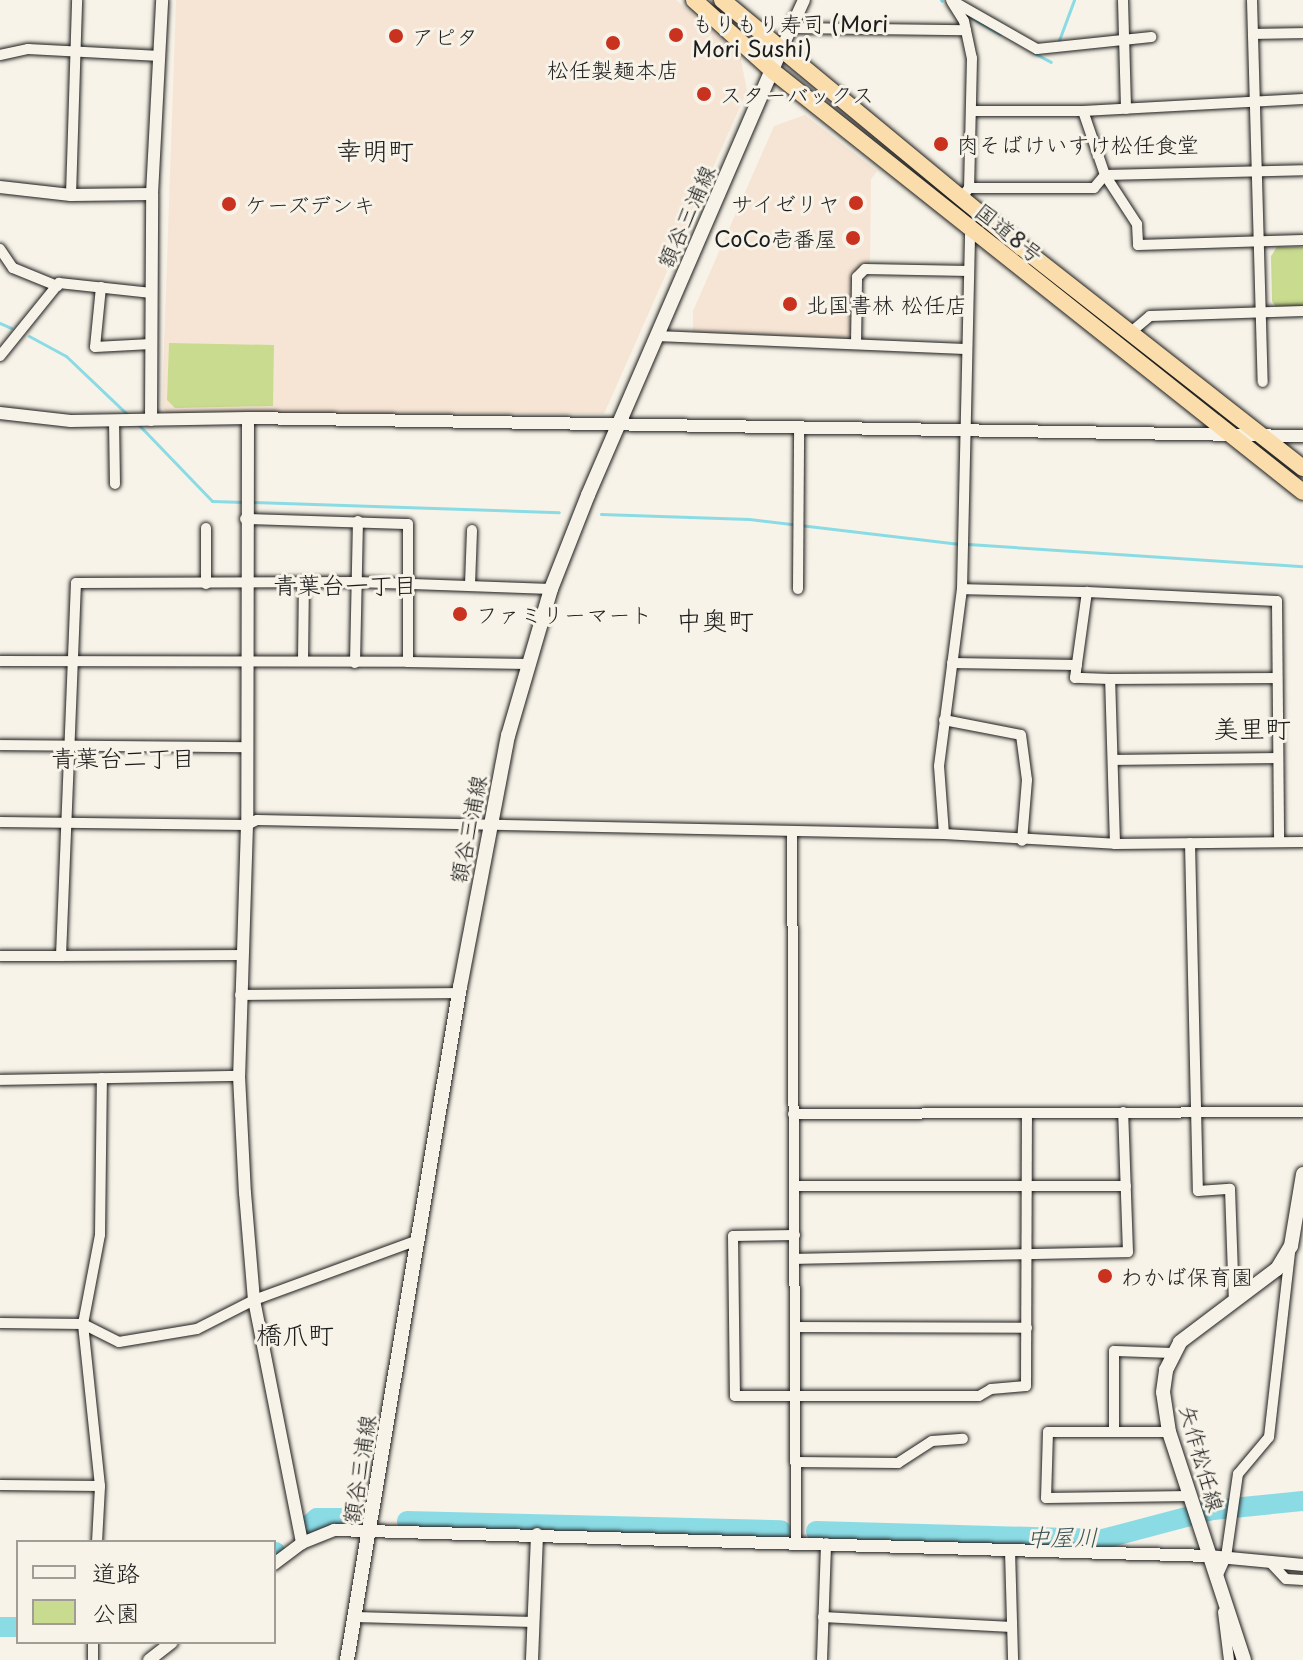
<!DOCTYPE html>
<html>
<head>
<meta charset="utf-8">
<style>
  body { margin:0 }
  #map { position:relative; width:1303px; height:1660px; overflow:hidden; background:#f7f3e8; font-family:"Playpen Sans","Klee One",sans-serif }
  div>[style] { position:absolute }
  [style*='--x'] { left:calc(var(--x)*1px); top:calc(var(--y)*1px); width:calc(var(--w)*1px); rotate:calc(var(--a)*1deg) }
  .built>* { inset:0; background:#f6e5d4 }
  .green>* { inset:0; background:#c9db8f }
  .stream>* { height:3px; margin:-1.5px; padding:0 1.5px; transform-origin:1.5px; border-radius:1.5px; background:#8bdbe5 }
  .river>* { height:20px; margin:-10px; padding:0 10px; transform-origin:10px; border-radius:10px; background:#8bdbe5 }
  .roads { filter:drop-shadow(0 0 2px #1c1c1c) drop-shadow(0 0 2px #1c1c1c) }
  .minor>* { height:10px; margin:-5px; padding:0 5px; transform-origin:5px; border-radius:5px; background:#f7f3e8 }
  .tertiary>* { height:12px; margin:-6px; padding:0 6px; transform-origin:6px; border-radius:6px; background:#f7f3e8 }
  .secondary>* { height:14px; margin:-7px; padding:0 7px; transform-origin:7px; border-radius:7px; background:#f7f3e8 }
  .trunk>* { height:16px; margin:-8px; padding:0 8px; transform-origin:8px; border-radius:8px; background:#faddab }
  .dots>* { width:22px; height:22px; translate:-50% -50%; box-sizing:border-box; border:4px solid #f7f3e8; border-radius:50% }
  span { translate:-50% -50%; white-space:nowrap; text-align:center; line-height:1.15; -webkit-text-stroke:6px #f7f3e8; paint-order:stroke }
  .poi-label { font-size:22px; color:#1c1c1c }
  .left { translate:0 -50%; text-align:left }
  .right { translate:-100% -50%; text-align:right }
  .street-label { font-size:22px; color:#1c1c1c }
  .neighbourhood-label { font-size:24px; color:#1c1c1c }
  .water-label { font-size:24px; color:#3d5558; font-style:italic }
  .quarter-label { font-size:26px; color:#1c1c1c }
  .legend { position:absolute; left:16px; top:1540px; width:260px; height:104px; box-sizing:border-box; background:#f7f3e8; border:2px solid #9f9d96; margin:0; padding:10px 14px; list-style:none; font-size:24px; color:#1c1c1c }
  .legend li { display:flex; align-items:center; gap:16px; height:40px }
  .legend b { width:40px; border:2px solid #9f9d96 }
</style>
</head>
<body>
<div id="map">
  <div class="built">
    <i style="clip-path:polygon(176px 0,676px 0,740px 55px,747px 91px,604px 414px,167px 413px,162px 407px)"></i>
    <i style="clip-path:polygon(805px 115px,877px 171px,871px 179px,870px 265px,861px 265px,854px 274px,853px 329px,845px 338px,693px 334px,693px 311px,774px 126px)"></i>
  </div>
  <div class="green">
    <i style="clip-path:polygon(1277px 247px,1303px 247px,1303px 307px,1276px 307px,1272px 301px,1271px 256px)"></i>
    <i style="clip-path:polygon(169px 343px,274px 345px,273px 406px,175px 408px,167px 400px)"></i>
  </div>
  <div class="stream">
    <i style="--x:941;--y:0;--w:1;--a:45"></i>
    <i style="--x:972;--y:18;--w:32;--a:30"></i>
    <i style="--x:1058;--y:43;--w:46;--a:-69.6"></i>
    <i style="--x:1034;--y:53;--w:19;--a:28"></i>
    <i style="--x:0;--y:323;--w:12;--a:24"></i>
    <i style="--x:29;--y:336;--w:42;--a:28.4"></i>
    <i style="--x:66;--y:356;--w:86;--a:43.6"></i>
    <i style="--x:137;--y:423;--w:108;--a:46.1"></i>
    <i style="--x:212;--y:501;--w:32;--a:2"></i>
    <i style="--x:252;--y:502;--w:307;--a:1.9"></i>
    <i style="--x:601;--y:514;--w:148;--a:1.9"></i>
    <i style="--x:749;--y:519;--w:212;--a:6.8"></i>
    <i style="--x:968;--y:544;--w:336;--a:3.8"></i>
  </div>
  <div class="river">
    <i style="--x:407;--y:1521;--w:374;--a:1.4"></i>
    <i style="--x:310;--y:1524;--w:9;--a:-41"></i>
    <i style="--x:317;--y:1518;--w:26;--a:0"></i>
    <i style="--x:816;--y:1531;--w:287;--a:1.6"></i>
    <i style="--x:1103;--y:1539;--w:114;--a:-14.8"></i>
    <i style="--x:1213;--y:1510;--w:90;--a:-5.7"></i>
    <i style="--x:274;--y:1553;--w:2;--a:-27"></i>
    <i style="--x:0;--y:1627;--w:18;--a:0"></i>
  </div>
  <div class="roads">
    <div class="minor">
      <i style="--x:951;--y:0;--w:99;--a:29.7"></i>
      <i style="--x:1037;--y:49;--w:115;--a:-6"></i>
      <i style="--x:1123;--y:0;--w:109;--a:88.4"></i>
      <i style="--x:1252;--y:0;--w:382;--a:88.4"></i>
      <i style="--x:952;--y:2;--w:22;--a:58"></i>
      <i style="--x:964;--y:21;--w:38;--a:78"></i>
      <i style="--x:972;--y:58;--w:130;--a:91.3"></i>
      <i style="--x:792;--y:28;--w:174;--a:0.7"></i>
      <i style="--x:1255;--y:34;--w:48;--a:-1.2"></i>
      <i style="--x:0;--y:55;--w:29;--a:-12"></i>
      <i style="--x:28;--y:49;--w:132;--a:3"></i>
      <i style="--x:971;--y:111;--w:112;--a:0"></i>
      <i style="--x:1083;--y:111;--w:220;--a:-3.1"></i>
      <i style="--x:1083;--y:111;--w:68;--a:71"></i>
      <i style="--x:1105;--y:175;--w:59;--a:56.9"></i>
      <i style="--x:1137;--y:224;--w:21;--a:87"></i>
      <i style="--x:1138;--y:245;--w:165;--a:-1.7"></i>
      <i style="--x:71;--y:195;--w:195;--a:-88.2"></i>
      <i style="--x:961;--y:198;--w:13;--a:-51"></i>
      <i style="--x:969;--y:188;--w:125;--a:0"></i>
      <i style="--x:1094;--y:188;--w:17;--a:-50"></i>
      <i style="--x:1105;--y:175;--w:198;--a:-1.4"></i>
      <i style="--x:0;--y:249;--w:23;--a:56"></i>
      <i style="--x:13;--y:268;--w:48;--a:22.2"></i>
      <i style="--x:101;--y:287;--w:60;--a:95.7"></i>
      <i style="--x:95;--y:347;--w:56;--a:-3.1"></i>
      <i style="--x:1131;--y:332;--w:25;--a:-40"></i>
      <i style="--x:1150;--y:316;--w:153;--a:-1.9"></i>
      <i style="--x:656;--y:336;--w:310;--a:2.4"></i>
      <i style="--x:856;--y:344;--w:67;--a:-89.1"></i>
      <i style="--x:857;--y:277;--w:11;--a:-45"></i>
      <i style="--x:865;--y:269;--w:104;--a:1.1"></i>
      <i style="--x:0;--y:356;--w:94;--a:-51.1"></i>
      <i style="--x:59;--y:283;--w:93;--a:6.2"></i>
      <i style="--x:114;--y:421;--w:63;--a:89.1"></i>
      <i style="--x:206;--y:584;--w:56;--a:-90"></i>
      <i style="--x:470;--y:585;--w:55;--a:-87.9"></i>
      <i style="--x:798;--y:589;--w:163;--a:-89.6"></i>
      <i style="--x:962;--y:589;--w:125;--a:1.4"></i>
      <i style="--x:0;--y:661;--w:408;--a:0.1"></i>
      <i style="--x:408;--y:662;--w:138;--a:-90"></i>
      <i style="--x:408;--y:524;--w:163;--a:-178.2"></i>
      <i style="--x:303;--y:661;--w:79;--a:-89.3"></i>
      <i style="--x:408;--y:662;--w:120;--a:1"></i>
      <i style="--x:355;--y:663;--w:142;--a:-88.8"></i>
      <i style="--x:952;--y:663;--w:125;--a:0.9"></i>
      <i style="--x:1110;--y:679;--w:165;--a:-0.3"></i>
      <i style="--x:944;--y:720;--w:78;--a:11"></i>
      <i style="--x:1021;--y:735;--w:45;--a:82.4"></i>
      <i style="--x:1027;--y:780;--w:61;--a:94.7"></i>
      <i style="--x:0;--y:745;--w:245;--a:0.5"></i>
      <i style="--x:1113;--y:760;--w:162;--a:-0.7"></i>
      <i style="--x:0;--y:822;--w:247;--a:0.7"></i>
      <i style="--x:247;--y:825;--w:11;--a:-27"></i>
      <i style="--x:257;--y:820;--w:687;--a:1.17"></i>
      <i style="--x:944;--y:834;--w:171;--a:3.3"></i>
      <i style="--x:1115;--y:844;--w:188;--a:-0.6"></i>
      <i style="--x:944;--y:834;--w:68;--a:-94.2"></i>
      <i style="--x:939;--y:766;--w:178;--a:-82.6"></i>
      <i style="--x:962;--y:589;--w:361;--a:-88.7"></i>
      <i style="--x:792;--y:835;--w:707;--a:89.68"></i>
      <i style="--x:1190;--y:843;--w:348;--a:88.7"></i>
      <i style="--x:1198;--y:1191;--w:32;--a:-4"></i>
      <i style="--x:1230;--y:1189;--w:112;--a:88"></i>
      <i style="--x:1115;--y:844;--w:165;--a:-91.7"></i>
      <i style="--x:1110;--y:679;--w:35;--a:-178"></i>
      <i style="--x:1075;--y:678;--w:87;--a:-82.1"></i>
      <i style="--x:1087;--y:592;--w:190;--a:2.7"></i>
      <i style="--x:1277;--y:601;--w:241;--a:89.5"></i>
      <i style="--x:241;--y:955;--w:180;--a:179.7"></i>
      <i style="--x:61;--y:956;--w:373;--a:-87.7"></i>
      <i style="--x:76;--y:583;--w:281;--a:-0.2"></i>
      <i style="--x:357;--y:582;--w:194;--a:2.1"></i>
      <i style="--x:0;--y:956;--w:61;--a:0"></i>
      <i style="--x:240;--y:995;--w:219;--a:-0.5"></i>
      <i style="--x:0;--y:1080;--w:239;--a:-1"></i>
      <i style="--x:793;--y:1114;--w:510;--a:-0.22"></i>
      <i style="--x:794;--y:1186;--w:332;--a:0"></i>
      <i style="--x:795;--y:1235;--w:62;--a:179.1"></i>
      <i style="--x:733;--y:1236;--w:160;--a:89.3"></i>
      <i style="--x:735;--y:1396;--w:244;--a:0"></i>
      <i style="--x:979;--y:1396;--w:14;--a:-30"></i>
      <i style="--x:991;--y:1389;--w:35;--a:-5"></i>
      <i style="--x:1026;--y:1386;--w:272;--a:-89.8"></i>
      <i style="--x:795;--y:1259;--w:333;--a:-1.2"></i>
      <i style="--x:1128;--y:1252;--w:140;--a:-92"></i>
      <i style="--x:0;--y:1323;--w:83;--a:0.7"></i>
      <i style="--x:83;--y:1324;--w:40;--a:26.6"></i>
      <i style="--x:119;--y:1342;--w:79;--a:-9.5"></i>
      <i style="--x:197;--y:1329;--w:64;--a:-27"></i>
      <i style="--x:254;--y:1300;--w:175;--a:-20.1"></i>
      <i style="--x:795;--y:1327;--w:232;--a:0.2"></i>
      <i style="--x:1114;--y:1432;--w:81;--a:-90"></i>
      <i style="--x:1114;--y:1351;--w:60;--a:1.9"></i>
      <i style="--x:1169;--y:1432;--w:121;--a:180"></i>
      <i style="--x:1048;--y:1432;--w:66;--a:91.7"></i>
      <i style="--x:1046;--y:1498;--w:144;--a:-0.8"></i>
      <i style="--x:795;--y:1462;--w:103;--a:0.6"></i>
      <i style="--x:898;--y:1463;--w:40;--a:-32.9"></i>
      <i style="--x:932;--y:1441;--w:31;--a:-4"></i>
      <i style="--x:0;--y:1485;--w:100;--a:0.6"></i>
      <i style="--x:97;--y:1542;--w:56;--a:-86.9"></i>
      <i style="--x:100;--y:1486;--w:163;--a:-96"></i>
      <i style="--x:83;--y:1324;--w:91;--a:-79.2"></i>
      <i style="--x:100;--y:1235;--w:157;--a:-89.3"></i>
      <i style="--x:1010;--y:1550;--w:110;--a:88.4"></i>
      <i style="--x:1270;--y:1562;--w:23;--a:47"></i>
      <i style="--x:1286;--y:1579;--w:17;--a:3"></i>
      <i style="--x:1217;--y:1577;--w:22;--a:-66"></i>
      <i style="--x:1226;--y:1557;--w:84;--a:-81.8"></i>
      <i style="--x:1238;--y:1474;--w:48;--a:-50"></i>
      <i style="--x:1269;--y:1437;--w:186;--a:-83.5"></i>
      <i style="--x:1223;--y:1612;--w:48;--a:82.9"></i>
      <i style="--x:355;--y:1617;--w:178;--a:1.6"></i>
      <i style="--x:823;--y:1617;--w:189;--a:3"></i>
      <i style="--x:93;--y:1660;--w:18;--a:-90"></i>
      <i style="--x:822;--y:1660;--w:117;--a:-88"></i>
    </div>
    <div class="tertiary">
      <i style="--x:781;--y:50;--w:55;--a:-65.3"></i>
      <i style="--x:0;--y:187;--w:71;--a:6.4"></i>
      <i style="--x:71;--y:195;--w:81;--a:-0.7"></i>
      <i style="--x:0;--y:413;--w:71;--a:6.4"></i>
      <i style="--x:71;--y:421;--w:177;--a:-1"></i>
      <i style="--x:248;--y:418;--w:1055;--a:0.98"></i>
      <i style="--x:248;--y:418;--w:407;--a:90.1"></i>
      <i style="--x:247;--y:825;--w:251;--a:91.8"></i>
      <i style="--x:239;--y:1076;--w:117;--a:87.1"></i>
      <i style="--x:245;--y:1193;--w:107;--a:85.2"></i>
      <i style="--x:254;--y:1300;--w:248;--a:78.8"></i>
      <i style="--x:151;--y:420;--w:226;--a:-89.7"></i>
      <i style="--x:152;--y:194;--w:194;--a:-87"></i>
      <i style="--x:274;--y:1564;--w:35;--a:-37"></i>
      <i style="--x:302;--y:1543;--w:35;--a:-22"></i>
      <i style="--x:334;--y:1530;--w:875;--a:1.7"></i>
      <i style="--x:1209;--y:1556;--w:94;--a:5.5"></i>
      <i style="--x:149;--y:1660;--w:29;--a:-38"></i>
      <i style="--x:532;--y:1660;--w:126;--a:-87.7"></i>
    </div>
    <div class="secondary">
      <i style="--x:347;--y:1660;--w:682;--a:-80.47"></i>
      <i style="--x:460;--y:987;--w:256;--a:-79.2"></i>
      <i style="--x:508;--y:736;--w:153;--a:-73.7"></i>
      <i style="--x:551;--y:589;--w:101;--a:-68.5"></i>
      <i style="--x:588;--y:495;--w:485;--a:-66.6"></i>
      <i style="--x:1244;--y:1660;--w:240;--a:-108.2"></i>
      <i style="--x:1169;--y:1432;--w:40;--a:-98.5"></i>
      <i style="--x:1163;--y:1392;--w:22;--a:-82"></i>
      <i style="--x:1166;--y:1370;--w:31;--a:-63"></i>
      <i style="--x:1180;--y:1342;--w:121;--a:-37"></i>
      <i style="--x:1277;--y:1269;--w:27;--a:-59"></i>
      <i style="--x:1291;--y:1246;--w:73;--a:-80.5"></i>
    </div>
    <div class="trunk">
      <i style="--x:694;--y:0;--w:108;--a:42"></i>
      <i style="--x:774;--y:72;--w:675;--a:38.45"></i>
      <i style="--x:722;--y:0;--w:388;--a:39.6"></i>
      <i style="--x:1021;--y:247;--w:358;--a:38.1"></i>
    </div>
  </div>
  <div class="dots">
    <i style="left:676px;top:35px;background:#c8321e"></i>
    <i style="left:396px;top:36px;background:#c8321e"></i>
    <i style="left:613px;top:43px;background:#c8321e"></i>
    <i style="left:704px;top:94px;background:#c8321e"></i>
    <i style="left:941px;top:144px;background:#c8321e"></i>
    <i style="left:856px;top:203px;background:#c8321e"></i>
    <i style="left:229px;top:204px;background:#c8321e"></i>
    <i style="left:853px;top:238px;background:#c8321e"></i>
    <i style="left:790px;top:304px;background:#c8321e"></i>
    <i style="left:460px;top:614px;background:#c8321e"></i>
    <i style="left:1105px;top:1276px;background:#c8321e"></i>
  </div>
  <div class="poi-label">
    <span class="left" style="left:692px;top:35px">もりもり寿司 (Mori<br>Mori Sushi)</span>
    <span class="left" style="left:412px;top:36px">アピタ</span>
    <span style="left:613px;top:69px">松任製麺本店</span>
    <span class="left" style="left:720px;top:94px">スターバックス</span>
    <span class="left" style="left:957px;top:144px">肉そばけいすけ松任食堂</span>
    <span class="right" style="left:840px;top:203px">サイゼリヤ</span>
    <span class="left" style="left:245px;top:204px">ケーズデンキ</span>
    <span class="right" style="left:837px;top:238px">CoCo壱番屋</span>
    <span class="left" style="left:806px;top:304px">北国書林 松任店</span>
    <span class="left" style="left:476px;top:614px">ファミリーマート</span>
    <span class="left" style="left:1121px;top:1276px">わかば保育園</span>
  </div>
  <div class="street-label">
    <span style="left:685px;top:216px;rotate:-66deg">額谷三浦線</span>
    <span style="left:1010px;top:232px;rotate:39deg">国道8号</span>
    <span style="left:467px;top:829px;rotate:-79deg">額谷三浦線</span>
    <span style="left:1203px;top:1458px;rotate:74deg">矢作松任線</span>
    <span style="left:358px;top:1469px;rotate:-81deg">額谷三浦線</span>
  </div>
  <div class="neighbourhood-label">
    <span style="left:345px;top:585px">青葉台一丁目</span>
    <span style="left:123px;top:758px">青葉台二丁目</span>
  </div>
  <div class="water-label">
    <span style="left:1062px;top:1537px">中屋川</span>
  </div>
  <div class="quarter-label">
    <span style="left:375px;top:150px">幸明町</span>
    <span style="left:715px;top:620px">中奥町</span>
    <span style="left:1252px;top:728px">美里町</span>
    <span style="left:295px;top:1334px">橋爪町</span>
  </div>
  <ul class="legend">
  <li><b style="height:10px;background:#f7f3e8"></b>道路</li>
  <li><b style="height:22px;background:#c9db8f"></b>公園</li>
  </ul>
</div>
</body>
</html>
